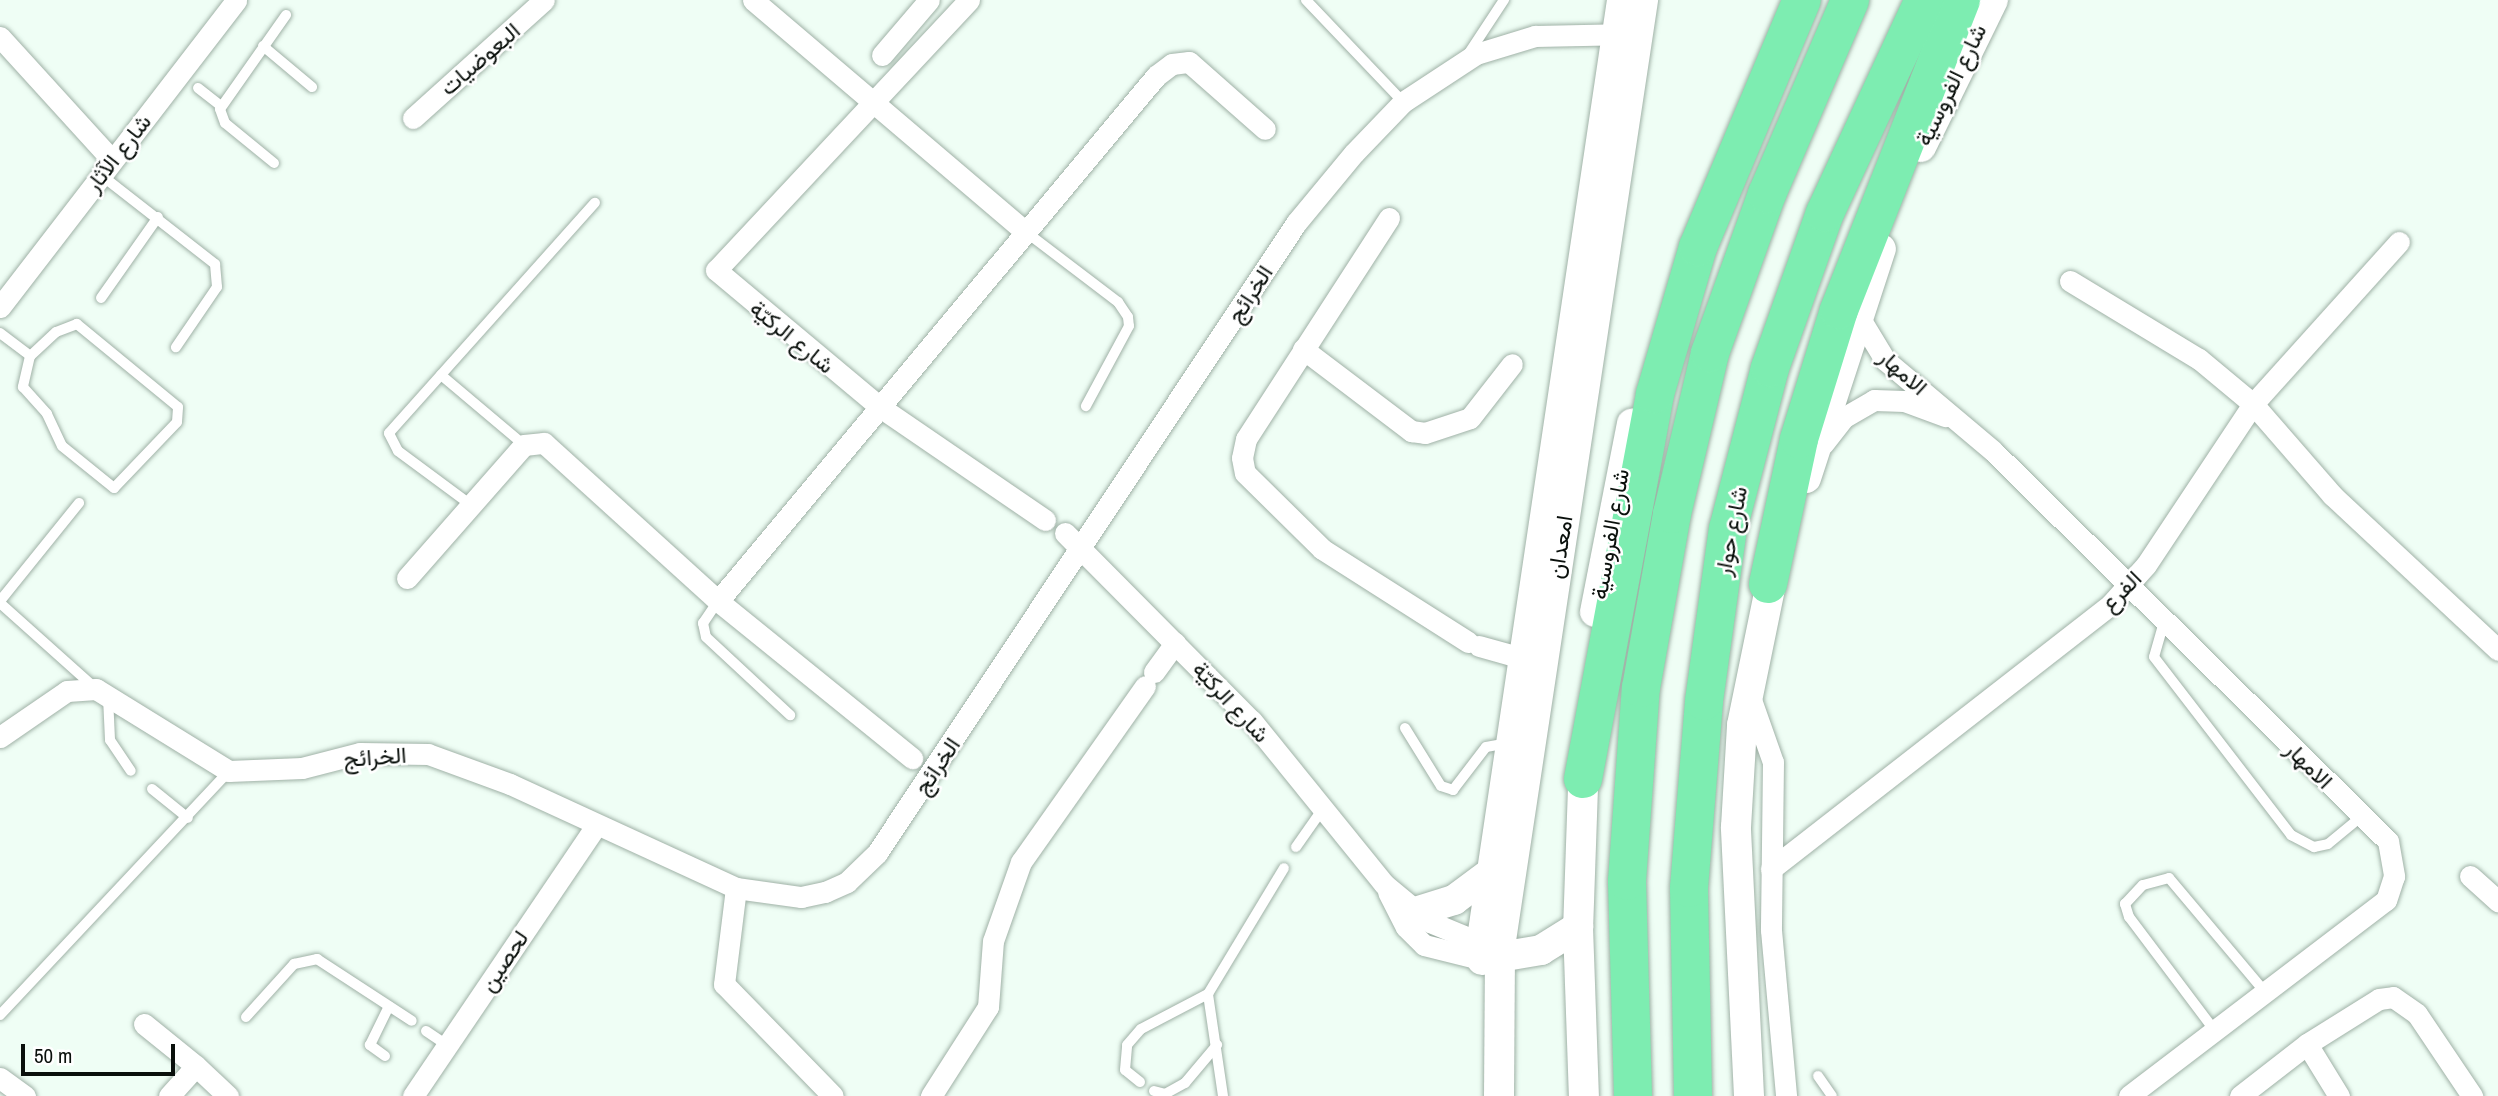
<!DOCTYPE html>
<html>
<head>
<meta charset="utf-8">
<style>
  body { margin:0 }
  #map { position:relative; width:2498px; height:1096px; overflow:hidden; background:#effef5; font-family:"Archivo Narrow",Vazirmatn,sans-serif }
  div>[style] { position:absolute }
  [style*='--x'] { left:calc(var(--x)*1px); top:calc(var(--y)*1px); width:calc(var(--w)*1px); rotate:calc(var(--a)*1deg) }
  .roads { filter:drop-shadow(0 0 2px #9fb1a6) drop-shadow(0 0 2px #9fb1a6) }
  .lane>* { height:10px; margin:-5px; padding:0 5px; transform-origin:5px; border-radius:5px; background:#fff }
  .street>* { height:21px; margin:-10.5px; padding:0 10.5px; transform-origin:10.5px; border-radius:10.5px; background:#fff }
  .secondary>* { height:30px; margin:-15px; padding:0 15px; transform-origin:15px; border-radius:15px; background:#fff }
  .highway>* { height:38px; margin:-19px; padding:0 19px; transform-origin:19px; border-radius:19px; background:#7dedb1 }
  span { translate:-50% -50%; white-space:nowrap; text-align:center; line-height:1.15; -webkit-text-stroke:5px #fff; paint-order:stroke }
  .street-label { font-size:23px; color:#0a100c }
  .scale { position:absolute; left:21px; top:1044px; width:154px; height:32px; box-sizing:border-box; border:4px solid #0a100c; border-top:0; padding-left:9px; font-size:21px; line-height:24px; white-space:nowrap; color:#0a100c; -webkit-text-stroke:5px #fff; paint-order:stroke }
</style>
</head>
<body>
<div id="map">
  <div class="roads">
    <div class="lane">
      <i style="--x:1306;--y:0;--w:141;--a:46.4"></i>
      <i style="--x:263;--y:46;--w:64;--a:39.9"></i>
      <i style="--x:1469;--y:53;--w:64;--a:-56.6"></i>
      <i style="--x:198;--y:88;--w:29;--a:38"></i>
      <i style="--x:274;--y:163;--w:63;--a:-140.8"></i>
      <i style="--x:225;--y:123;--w:15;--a:-110"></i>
      <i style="--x:220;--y:109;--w:115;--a:-54.9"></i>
      <i style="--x:101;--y:175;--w:145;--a:38"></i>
      <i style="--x:215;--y:264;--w:23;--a:85"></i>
      <i style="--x:217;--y:287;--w:73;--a:124.3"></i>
      <i style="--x:1026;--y:232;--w:116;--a:37.3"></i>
      <i style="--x:1118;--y:302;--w:18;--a:56"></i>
      <i style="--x:1128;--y:317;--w:9;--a:84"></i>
      <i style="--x:1129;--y:326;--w:91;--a:118.3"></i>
      <i style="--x:101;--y:298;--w:99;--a:-54.9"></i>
      <i style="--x:0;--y:333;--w:38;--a:37"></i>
      <i style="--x:30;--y:356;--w:32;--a:103"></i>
      <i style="--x:23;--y:387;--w:36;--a:48"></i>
      <i style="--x:47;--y:414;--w:35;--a:65"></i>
      <i style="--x:62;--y:446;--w:67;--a:38.9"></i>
      <i style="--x:114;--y:488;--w:91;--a:-46.3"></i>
      <i style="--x:177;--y:422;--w:15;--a:-86"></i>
      <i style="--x:178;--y:407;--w:131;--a:-140.6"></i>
      <i style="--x:77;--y:324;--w:22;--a:159"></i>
      <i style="--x:56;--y:332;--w:35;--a:137"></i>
      <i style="--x:441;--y:375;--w:109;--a:40.1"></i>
      <i style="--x:471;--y:505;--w:91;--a:-143.5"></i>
      <i style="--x:398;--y:451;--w:20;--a:-117"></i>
      <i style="--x:389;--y:433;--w:309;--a:-48.2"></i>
      <i style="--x:0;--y:601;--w:126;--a:-51.1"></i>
      <i style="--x:718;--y:601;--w:27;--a:124"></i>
      <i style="--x:703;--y:623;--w:14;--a:78"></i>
      <i style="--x:706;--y:637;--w:115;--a:42.9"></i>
      <i style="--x:0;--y:603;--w:126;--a:41.8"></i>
      <i style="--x:2164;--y:622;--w:36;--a:106"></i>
      <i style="--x:2154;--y:657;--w:225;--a:52.4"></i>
      <i style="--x:2291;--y:835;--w:26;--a:28"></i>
      <i style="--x:2314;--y:847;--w:14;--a:-12"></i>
      <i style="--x:2328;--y:844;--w:44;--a:-39.5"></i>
      <i style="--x:108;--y:697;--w:43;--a:87.3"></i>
      <i style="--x:110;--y:740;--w:37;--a:56"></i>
      <i style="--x:1405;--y:728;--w:68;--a:58.2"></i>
      <i style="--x:1441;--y:786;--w:13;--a:18"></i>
      <i style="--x:1453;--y:790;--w:54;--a:-52.5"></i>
      <i style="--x:1486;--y:747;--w:23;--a:-10"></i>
      <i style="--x:152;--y:789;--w:46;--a:38.9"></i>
      <i style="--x:1296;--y:847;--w:49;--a:-55"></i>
      <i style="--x:0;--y:1015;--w:335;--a:-46.8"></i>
      <i style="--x:246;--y:1017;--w:72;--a:-47.8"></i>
      <i style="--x:294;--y:964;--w:24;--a:-12"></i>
      <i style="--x:317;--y:959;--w:113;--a:33.1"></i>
      <i style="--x:426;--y:1031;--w:25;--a:34"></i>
      <i style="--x:2215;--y:1031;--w:143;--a:-127"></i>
      <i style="--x:2129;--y:917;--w:14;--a:-107"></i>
      <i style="--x:2125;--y:904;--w:26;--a:-47"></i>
      <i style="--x:2143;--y:885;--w:27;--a:-15"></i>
      <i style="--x:2169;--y:878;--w:150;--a:49.9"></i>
      <i style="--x:385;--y:1056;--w:19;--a:-144"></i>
      <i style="--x:370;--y:1045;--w:43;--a:-64"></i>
      <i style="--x:1818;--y:1076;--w:24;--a:55"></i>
      <i style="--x:1140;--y:1082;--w:19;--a:-141"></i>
      <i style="--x:1125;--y:1070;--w:25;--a:-85"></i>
      <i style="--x:1127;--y:1045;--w:21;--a:-49"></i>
      <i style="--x:1141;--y:1029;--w:76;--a:-27.6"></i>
      <i style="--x:1154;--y:1091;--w:11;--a:15"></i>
      <i style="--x:1165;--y:1094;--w:23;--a:-29"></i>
      <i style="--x:1185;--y:1083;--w:50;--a:-49.9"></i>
      <i style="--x:1223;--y:1096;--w:103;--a:-98.4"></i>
      <i style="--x:1208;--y:994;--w:147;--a:-58.9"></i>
    </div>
    <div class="street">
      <i style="--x:753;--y:0;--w:358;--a:40.4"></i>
      <i style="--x:969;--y:0;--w:370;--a:133.1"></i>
      <i style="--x:716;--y:270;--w:214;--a:39.9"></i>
      <i style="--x:880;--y:407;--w:200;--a:34.4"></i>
      <i style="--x:0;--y:37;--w:166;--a:47.7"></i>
      <i style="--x:882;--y:55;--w:72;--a:-49.5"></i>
      <i style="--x:413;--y:118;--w:176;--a:-42"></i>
      <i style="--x:1389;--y:218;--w:263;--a:122.9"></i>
      <i style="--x:1246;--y:439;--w:19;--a:102"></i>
      <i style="--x:1242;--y:458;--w:15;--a:79"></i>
      <i style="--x:1245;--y:473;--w:108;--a:44.6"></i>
      <i style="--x:1322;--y:549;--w:173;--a:32.5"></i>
      <i style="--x:2070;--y:281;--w:151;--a:31.2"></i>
      <i style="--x:2199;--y:359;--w:70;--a:39.8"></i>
      <i style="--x:2253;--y:404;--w:121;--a:49"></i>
      <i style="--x:2332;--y:495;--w:227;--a:43"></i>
      <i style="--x:0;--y:307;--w:387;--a:-52.4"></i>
      <i style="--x:1859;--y:317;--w:50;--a:58.8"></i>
      <i style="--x:1885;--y:360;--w:141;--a:40.1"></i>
      <i style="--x:1993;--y:451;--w:555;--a:44.64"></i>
      <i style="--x:2388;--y:841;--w:36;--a:80"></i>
      <i style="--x:2394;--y:876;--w:25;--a:108"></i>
      <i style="--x:2386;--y:900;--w:323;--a:142.7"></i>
      <i style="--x:1303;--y:349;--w:136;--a:37.2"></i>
      <i style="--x:1411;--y:431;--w:14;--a:8"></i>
      <i style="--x:1425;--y:433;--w:47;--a:-18.4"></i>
      <i style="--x:1470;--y:418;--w:68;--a:-52.1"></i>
      <i style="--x:1823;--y:444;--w:33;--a:-52"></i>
      <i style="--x:1843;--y:418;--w:36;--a:-30"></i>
      <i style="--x:1874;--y:400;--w:30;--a:2"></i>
      <i style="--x:1904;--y:401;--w:44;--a:20.1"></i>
      <i style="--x:1065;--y:533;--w:265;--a:45.2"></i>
      <i style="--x:1252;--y:721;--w:210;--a:51"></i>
      <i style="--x:1384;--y:884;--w:60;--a:39.6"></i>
      <i style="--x:1430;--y:922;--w:55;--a:22.4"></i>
      <i style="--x:407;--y:578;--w:177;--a:-48.7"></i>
      <i style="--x:524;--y:445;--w:20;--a:-6"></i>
      <i style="--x:544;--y:443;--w:235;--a:42.2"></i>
      <i style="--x:718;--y:601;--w:250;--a:39"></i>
      <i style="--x:718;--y:601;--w:684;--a:-50.16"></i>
      <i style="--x:1156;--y:76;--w:20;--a:-37"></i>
      <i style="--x:1172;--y:64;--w:17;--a:-7"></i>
      <i style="--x:1189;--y:62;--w:101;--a:41.4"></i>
      <i style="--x:1479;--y:646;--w:45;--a:15.6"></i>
      <i style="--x:1154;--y:672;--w:36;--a:-54"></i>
      <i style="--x:1749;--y:694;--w:72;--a:70.6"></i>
      <i style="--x:1773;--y:762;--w:168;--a:90.7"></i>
      <i style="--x:1771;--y:930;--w:167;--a:84.8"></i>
      <i style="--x:0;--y:737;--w:81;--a:-34.5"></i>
      <i style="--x:67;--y:691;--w:29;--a:-4"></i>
      <i style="--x:96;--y:689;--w:156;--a:31.7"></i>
      <i style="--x:229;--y:771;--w:73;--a:-2.4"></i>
      <i style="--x:302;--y:768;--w:60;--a:-14.5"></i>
      <i style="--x:360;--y:753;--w:68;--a:0.8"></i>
      <i style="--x:428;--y:754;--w:87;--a:20.1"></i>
      <i style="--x:510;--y:784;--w:249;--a:24.7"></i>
      <i style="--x:736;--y:888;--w:66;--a:7.9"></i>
      <i style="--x:801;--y:897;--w:25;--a:-12"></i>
      <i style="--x:825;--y:892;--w:24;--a:-24"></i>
      <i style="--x:847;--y:882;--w:42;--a:-44"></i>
      <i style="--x:877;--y:853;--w:757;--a:-56.37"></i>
      <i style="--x:1296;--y:223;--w:91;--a:-50.4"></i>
      <i style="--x:1354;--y:153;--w:71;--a:-46.1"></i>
      <i style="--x:1403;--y:102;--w:87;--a:-33.3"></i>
      <i style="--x:1476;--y:54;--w:62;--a:-17"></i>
      <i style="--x:1535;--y:36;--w:96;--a:-1.2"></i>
      <i style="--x:1771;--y:869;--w:431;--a:-37.9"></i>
      <i style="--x:2111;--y:604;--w:52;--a:-48.1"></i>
      <i style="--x:2146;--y:565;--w:193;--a:-56.4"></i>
      <i style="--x:2253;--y:404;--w:218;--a:-48"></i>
      <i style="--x:2470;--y:876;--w:38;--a:42"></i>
      <i style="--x:736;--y:888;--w:97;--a:97.1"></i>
      <i style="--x:724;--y:984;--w:156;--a:45.8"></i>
      <i style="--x:1388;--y:892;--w:39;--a:63"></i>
      <i style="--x:1406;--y:927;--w:25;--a:45"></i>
      <i style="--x:1424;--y:945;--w:58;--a:14"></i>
      <i style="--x:144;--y:1024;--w:67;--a:38.9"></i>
      <i style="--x:2307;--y:1044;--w:61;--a:58.4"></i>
      <i style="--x:0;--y:1078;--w:31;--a:36"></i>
      <i style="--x:169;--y:1096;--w:40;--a:-48"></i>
      <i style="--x:196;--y:1066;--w:44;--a:43.2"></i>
      <i style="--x:413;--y:1096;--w:326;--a:-55.9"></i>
      <i style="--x:931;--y:1096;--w:106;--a:-57.4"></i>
      <i style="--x:988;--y:1007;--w:66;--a:-85.7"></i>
      <i style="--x:993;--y:941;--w:84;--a:-70.5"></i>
      <i style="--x:1021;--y:862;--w:215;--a:-54.8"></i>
      <i style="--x:2240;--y:1096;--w:85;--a:-37.8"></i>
      <i style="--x:2307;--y:1044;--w:85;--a:-32"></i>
      <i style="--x:2379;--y:999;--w:14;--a:-8"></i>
      <i style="--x:2393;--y:997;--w:29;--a:35"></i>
      <i style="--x:2417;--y:1014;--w:99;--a:56.1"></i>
    </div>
    <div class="secondary">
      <i style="--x:1921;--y:147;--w:164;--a:-63.9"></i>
      <i style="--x:1806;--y:478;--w:241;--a:-71.9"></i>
      <i style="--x:1595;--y:612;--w:192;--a:-78.9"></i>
      <i style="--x:1584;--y:759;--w:168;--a:92"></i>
      <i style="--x:1578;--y:927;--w:169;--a:88"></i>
      <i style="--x:1415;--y:912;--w:41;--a:-17.1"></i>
      <i style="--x:1454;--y:900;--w:44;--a:-36.6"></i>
      <i style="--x:1481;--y:945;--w:955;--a:-81.51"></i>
      <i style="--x:1482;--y:960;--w:60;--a:-9.6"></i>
      <i style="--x:1541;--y:950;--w:44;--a:-31.9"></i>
      <i style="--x:1499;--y:1096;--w:149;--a:-89.6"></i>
      <i style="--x:1500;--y:947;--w:958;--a:-81.41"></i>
      <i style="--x:1749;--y:1096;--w:269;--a:-92.8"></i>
      <i style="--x:1736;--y:827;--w:102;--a:-86.6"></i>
      <i style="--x:1742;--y:725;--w:164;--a:-78.4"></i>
    </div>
    <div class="highway">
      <i style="--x:1768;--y:584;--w:148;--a:-77.9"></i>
      <i style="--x:1799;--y:439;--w:135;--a:-72.8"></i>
      <i style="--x:1839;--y:310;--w:333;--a:-68.5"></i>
      <i style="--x:1583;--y:779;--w:392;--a:-79.4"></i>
      <i style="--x:1655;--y:394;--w:153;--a:-73.7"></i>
      <i style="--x:1698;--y:247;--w:268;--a:-67.2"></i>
      <i style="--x:1633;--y:1096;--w:215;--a:-91.6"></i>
      <i style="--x:1627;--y:881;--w:194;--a:-85.9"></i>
      <i style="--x:1641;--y:688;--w:177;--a:-79.9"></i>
      <i style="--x:1672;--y:514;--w:165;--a:-76.7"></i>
      <i style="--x:1710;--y:353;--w:169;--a:-70.3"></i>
      <i style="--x:1767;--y:194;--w:211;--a:-66.8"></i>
      <i style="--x:1693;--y:1096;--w:208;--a:-91.1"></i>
      <i style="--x:1689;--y:888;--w:188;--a:-85.4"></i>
      <i style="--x:1704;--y:701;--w:174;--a:-82.1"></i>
      <i style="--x:1728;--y:529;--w:166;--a:-75.4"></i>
      <i style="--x:1770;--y:368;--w:164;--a:-70.5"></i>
      <i style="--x:1825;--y:213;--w:235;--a:-65.1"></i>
    </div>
  </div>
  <div class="street-label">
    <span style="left:480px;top:59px;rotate:-41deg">البعوضيات</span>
    <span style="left:1951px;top:85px;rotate:-64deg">شارع الفروسية</span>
    <span style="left:118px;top:153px;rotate:-52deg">شارع الآثار</span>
    <span style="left:1250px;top:294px;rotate:-57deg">الخرائج</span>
    <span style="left:792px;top:337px;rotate:39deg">شارع الركيّة</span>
    <span style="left:1903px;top:372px;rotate:42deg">الامهار</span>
    <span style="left:1731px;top:531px;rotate:-79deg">شارع حوار</span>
    <span style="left:1610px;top:534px;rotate:-80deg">شارع الفروسية</span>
    <span style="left:1560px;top:547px;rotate:-81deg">امعدان</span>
    <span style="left:2121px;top:591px;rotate:-45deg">الفرع</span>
    <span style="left:1231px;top:702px;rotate:47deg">شارع الركيّة</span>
    <span style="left:375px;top:757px;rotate:-4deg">الخرائج</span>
    <span style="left:2309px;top:765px;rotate:45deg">الامهار</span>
    <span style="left:937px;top:766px;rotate:-56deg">الخرائج</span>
    <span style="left:504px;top:961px;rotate:-56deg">لحصين</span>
  </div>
  <div class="scale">50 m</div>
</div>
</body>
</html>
